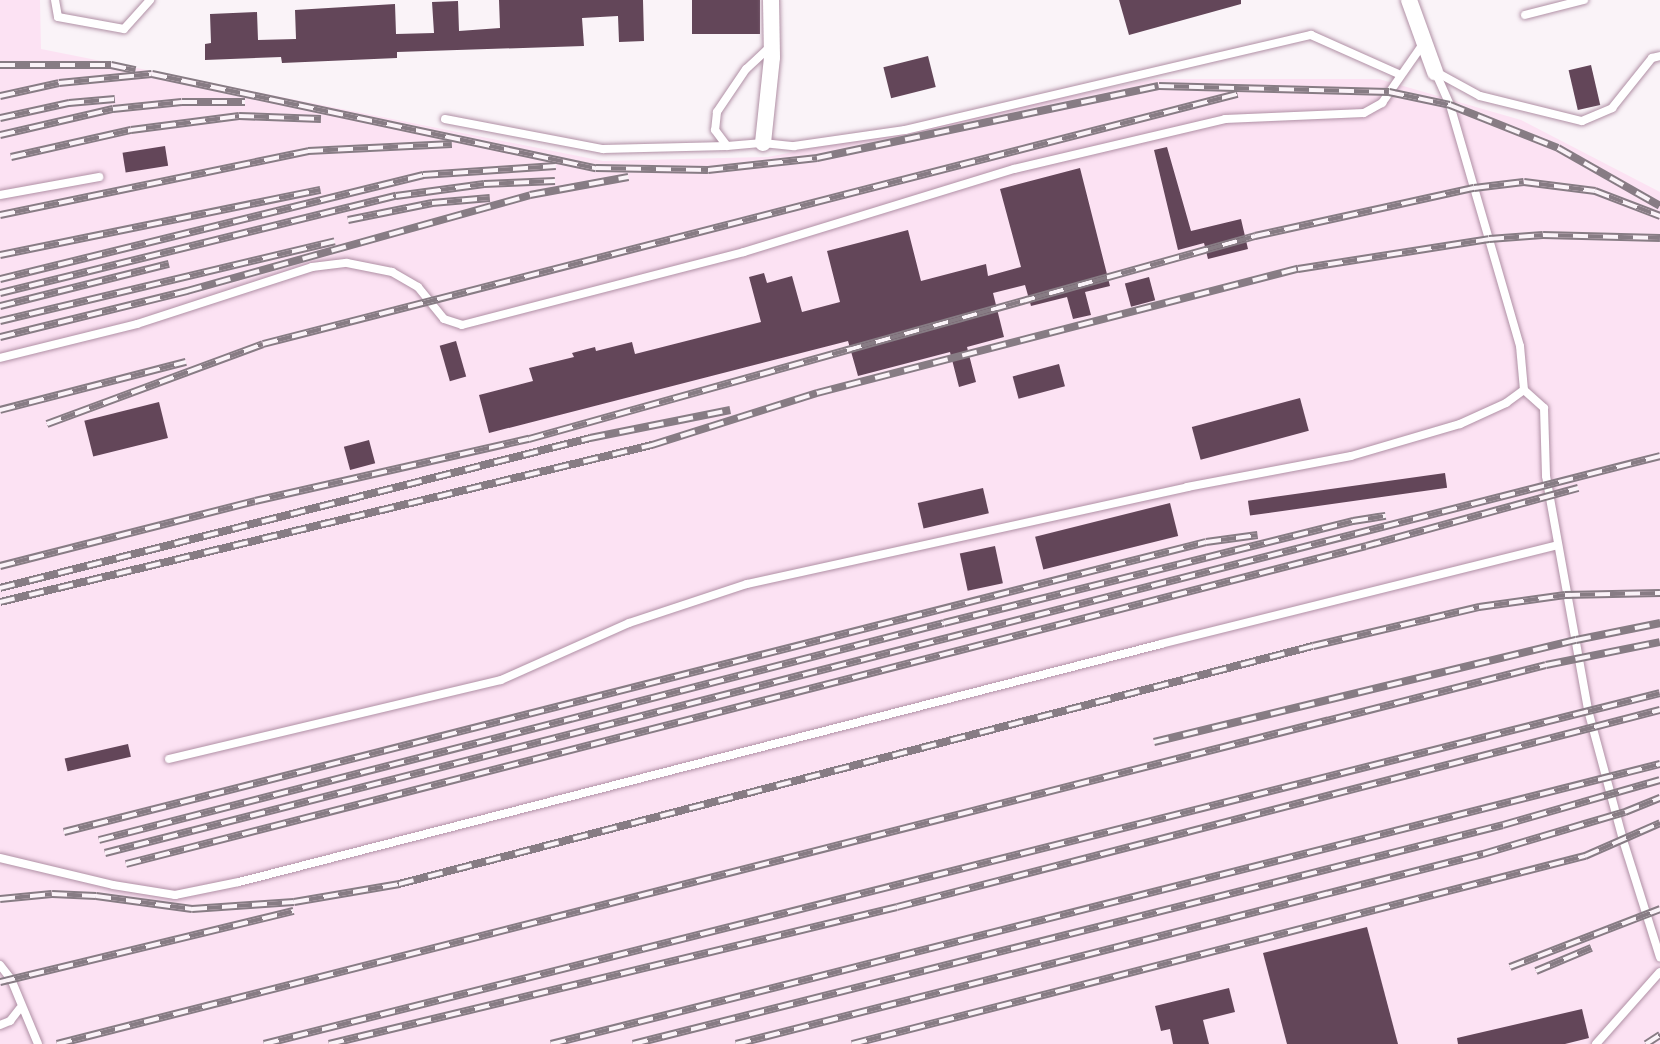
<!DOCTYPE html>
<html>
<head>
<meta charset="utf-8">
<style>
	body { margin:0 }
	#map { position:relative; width:1660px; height:1044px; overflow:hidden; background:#faf3f8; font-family:Barlow,sans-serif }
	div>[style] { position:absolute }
	.built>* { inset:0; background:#fce2f3 }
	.building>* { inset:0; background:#634659; transform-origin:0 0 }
	.roads { filter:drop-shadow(0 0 2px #b090a5) drop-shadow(0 0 2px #b090a5) }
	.service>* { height:8px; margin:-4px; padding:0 4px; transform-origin:4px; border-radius:4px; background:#fff }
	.minor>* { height:16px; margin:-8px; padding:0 8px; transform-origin:8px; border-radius:8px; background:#fff }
	.rail>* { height:8px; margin-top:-4px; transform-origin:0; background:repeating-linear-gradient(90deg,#faf3f8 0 15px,#877c84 0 30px); box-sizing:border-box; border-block:2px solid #877c84 }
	span { translate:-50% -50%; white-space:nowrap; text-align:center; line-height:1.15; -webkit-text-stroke:8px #faf3f8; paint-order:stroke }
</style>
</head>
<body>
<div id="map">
	<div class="built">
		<i style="clip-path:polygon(0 0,40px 0,41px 49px,603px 161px,768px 157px,1154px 79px,1379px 79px,1521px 120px,1660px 192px,1660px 1044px,0 1044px)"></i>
	</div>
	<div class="building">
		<i style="clip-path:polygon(499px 0,643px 0,644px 41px,619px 42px,618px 16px,582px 18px,584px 46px,397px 52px,397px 58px,282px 63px,281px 57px,205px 60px,205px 44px,211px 43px,210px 14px,257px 12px,258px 40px,296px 39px,295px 10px,395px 4px,396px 34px,434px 33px,432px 2px,458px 1px,459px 31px,500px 28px)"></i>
		<i style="left:692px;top:0;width:68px;height:34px"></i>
		<i style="clip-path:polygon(1119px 0,1241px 0,1241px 4px,1129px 35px)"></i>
		<i style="left:928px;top:56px;width:32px;height:46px;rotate:76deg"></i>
		<i style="left:1591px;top:65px;width:41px;height:23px;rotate:77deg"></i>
		<i style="left:165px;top:146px;width:20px;height:43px;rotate:81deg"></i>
		<i style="clip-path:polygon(1167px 147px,1191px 231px,1241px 219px,1248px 249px,1208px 259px,1204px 243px,1178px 250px,1154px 150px)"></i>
		<i style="clip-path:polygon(1080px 168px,1110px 286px,1085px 292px,1091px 315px,1073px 319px,1067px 297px,1031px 306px,1025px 285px,993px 293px,1004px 337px,967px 347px,976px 382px,959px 387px,950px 352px,858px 376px,848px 341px,489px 433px,479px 395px,533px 381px,529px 368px,574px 357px,572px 353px,595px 347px,596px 351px,632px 342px,635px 354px,761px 322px,749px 277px,764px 273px,767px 283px,792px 276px,802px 312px,840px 302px,827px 251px,908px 230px,921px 281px,986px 264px,988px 276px,1021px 267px,1000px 189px)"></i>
		<i style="left:1149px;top:277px;width:24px;height:25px;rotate:75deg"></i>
		<i style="left:456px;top:341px;width:37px;height:17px;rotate:74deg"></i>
		<i style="left:1059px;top:364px;width:23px;height:48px;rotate:75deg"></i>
		<i style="left:1300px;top:398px;width:34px;height:112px;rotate:75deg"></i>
		<i style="left:159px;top:402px;width:37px;height:77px;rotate:76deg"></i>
		<i style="left:369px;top:440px;width:24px;height:26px;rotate:75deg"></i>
		<i style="left:1445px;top:473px;width:15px;height:199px;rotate:82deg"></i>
		<i style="left:983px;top:488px;width:26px;height:67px;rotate:77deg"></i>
		<i style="left:1170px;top:503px;width:34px;height:139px;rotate:76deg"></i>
		<i style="left:995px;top:546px;width:38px;height:36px;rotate:78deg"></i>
		<i style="left:128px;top:744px;width:13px;height:65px;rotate:77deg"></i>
		<i style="clip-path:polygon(1367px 927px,1398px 1044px,1287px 1044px,1263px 953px)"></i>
		<i style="clip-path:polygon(1229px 988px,1235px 1012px,1203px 1020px,1209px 1044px,1173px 1044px,1170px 1029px,1161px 1031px,1155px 1006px)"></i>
		<i style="clip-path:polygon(1582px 1009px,1589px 1038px,1565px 1044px,1458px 1044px,1457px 1038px)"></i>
	</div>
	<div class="roads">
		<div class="service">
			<i style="left:55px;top:0;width:17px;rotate:80deg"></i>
			<i style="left:58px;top:17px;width:67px;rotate:10.3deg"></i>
			<i style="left:124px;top:29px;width:39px;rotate:-48deg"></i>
			<i style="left:1525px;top:15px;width:61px;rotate:-14.3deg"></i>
			<i style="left:772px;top:45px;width:35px;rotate:137deg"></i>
			<i style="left:746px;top:69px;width:52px;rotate:124deg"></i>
			<i style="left:717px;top:112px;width:18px;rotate:96deg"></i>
			<i style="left:715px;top:130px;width:20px;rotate:53deg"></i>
			<i style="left:727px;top:146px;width:36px;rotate:-5deg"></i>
			<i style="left:763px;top:143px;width:31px;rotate:6deg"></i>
			<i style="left:794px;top:146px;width:112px;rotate:-8.2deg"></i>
			<i style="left:905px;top:130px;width:417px;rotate:-13.2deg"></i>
			<i style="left:1311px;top:35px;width:98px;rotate:24deg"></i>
			<i style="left:1436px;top:72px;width:50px;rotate:28.6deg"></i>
			<i style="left:1480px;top:96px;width:105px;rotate:13.8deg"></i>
			<i style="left:1582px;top:121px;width:33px;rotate:-23deg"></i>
			<i style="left:1612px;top:108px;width:64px;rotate:-51.3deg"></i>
			<i style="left:1652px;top:58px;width:8px;rotate:-14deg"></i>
			<i style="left:445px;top:119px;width:161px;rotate:10.8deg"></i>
			<i style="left:603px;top:149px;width:124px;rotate:-1.4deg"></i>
			<i style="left:0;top:195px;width:101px;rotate:-10.3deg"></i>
			<i style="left:0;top:358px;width:141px;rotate:-13.9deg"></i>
			<i style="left:137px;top:324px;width:184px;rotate:-18deg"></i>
			<i style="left:312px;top:267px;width:35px;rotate:-7deg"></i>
			<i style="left:347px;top:263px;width:46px;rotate:11.3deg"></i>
			<i style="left:392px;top:272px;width:30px;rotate:30deg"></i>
			<i style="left:418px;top:287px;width:41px;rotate:50.9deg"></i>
			<i style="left:444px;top:319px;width:19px;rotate:18deg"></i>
			<i style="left:462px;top:325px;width:291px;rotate:-14.5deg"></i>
			<i style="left:744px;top:252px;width:282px;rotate:-17.1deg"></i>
			<i style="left:1014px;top:169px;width:217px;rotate:-13.3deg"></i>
			<i style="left:1225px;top:119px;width:139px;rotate:-2.5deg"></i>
			<i style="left:1364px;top:113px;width:21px;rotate:-29deg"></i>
			<i style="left:1382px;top:103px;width:72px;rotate:-55.2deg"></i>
			<i style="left:1524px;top:390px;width:27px;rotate:42deg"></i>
			<i style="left:1544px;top:408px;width:68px;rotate:88.3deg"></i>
			<i style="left:1546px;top:476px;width:238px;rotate:79.8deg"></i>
			<i style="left:1588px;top:710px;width:135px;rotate:74.9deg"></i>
			<i style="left:1623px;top:840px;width:123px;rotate:72.5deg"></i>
			<i style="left:169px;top:759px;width:341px;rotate:-13.4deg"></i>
			<i style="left:501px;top:680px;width:140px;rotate:-24deg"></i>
			<i style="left:629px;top:623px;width:124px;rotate:-18.3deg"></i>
			<i style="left:747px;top:584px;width:451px;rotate:-12.4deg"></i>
			<i style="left:1187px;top:487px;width:167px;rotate:-10.7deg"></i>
			<i style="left:1351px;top:456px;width:114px;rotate:-16.4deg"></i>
			<i style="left:1460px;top:424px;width:51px;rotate:-24.5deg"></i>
			<i style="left:1506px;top:403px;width:22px;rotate:-36deg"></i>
			<i style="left:1524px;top:390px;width:44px;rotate:-95.2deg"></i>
			<i style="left:1520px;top:346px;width:251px;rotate:-106.2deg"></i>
			<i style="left:1450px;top:105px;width:36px;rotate:-114deg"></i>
			<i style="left:0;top:858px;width:116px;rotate:13.4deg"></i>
			<i style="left:113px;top:885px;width:63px;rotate:9.2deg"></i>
			<i style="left:175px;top:895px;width:65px;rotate:-11.5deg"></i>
			<i style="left:239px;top:882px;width:952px;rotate:-14.47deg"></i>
			<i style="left:1161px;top:644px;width:409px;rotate:-14deg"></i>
			<i style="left:0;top:965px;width:18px;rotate:52deg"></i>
			<i style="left:11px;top:979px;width:70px;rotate:67.4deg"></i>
			<i style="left:0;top:1025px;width:11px;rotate:-22deg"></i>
			<i style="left:10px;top:1021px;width:16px;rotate:-52deg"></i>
			<i style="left:1596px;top:1044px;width:96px;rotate:-48.4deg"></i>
		</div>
		<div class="minor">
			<i style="left:1409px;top:0;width:77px;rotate:70.1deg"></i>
			<i style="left:763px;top:143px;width:86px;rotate:-84deg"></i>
			<i style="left:772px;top:57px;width:57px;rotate:-91deg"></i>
		</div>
	</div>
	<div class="rail">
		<i style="left:0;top:65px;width:111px"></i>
		<i style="left:111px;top:65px;width:25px;rotate:12deg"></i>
		<i style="left:0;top:96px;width:60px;rotate:-12.4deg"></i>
		<i style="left:59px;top:83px;width:93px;rotate:-5.5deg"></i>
		<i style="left:152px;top:74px;width:454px;rotate:12deg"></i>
		<i style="left:596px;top:168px;width:112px;rotate:1deg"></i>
		<i style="left:708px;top:170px;width:110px;rotate:-6.3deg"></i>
		<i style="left:817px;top:158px;width:349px;rotate:-11.9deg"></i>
		<i style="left:1159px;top:86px;width:230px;rotate:1.5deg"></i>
		<i style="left:1389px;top:92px;width:62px;rotate:12deg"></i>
		<i style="left:1450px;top:105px;width:116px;rotate:21.7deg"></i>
		<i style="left:1558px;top:148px;width:117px;rotate:29.6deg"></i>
		<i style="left:0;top:118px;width:71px;rotate:-12.3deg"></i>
		<i style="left:69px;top:103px;width:46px;rotate:-5deg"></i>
		<i style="left:0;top:135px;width:116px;rotate:-13deg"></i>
		<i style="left:113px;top:109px;width:69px;rotate:-5.8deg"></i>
		<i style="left:182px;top:102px;width:63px"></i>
		<i style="left:11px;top:157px;width:123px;rotate:-12.7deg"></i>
		<i style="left:131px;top:130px;width:109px;rotate:-7.4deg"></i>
		<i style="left:239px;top:116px;width:82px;rotate:2.1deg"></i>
		<i style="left:0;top:215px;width:315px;rotate:-11.7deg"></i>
		<i style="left:308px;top:151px;width:144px;rotate:-2.8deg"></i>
		<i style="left:348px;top:220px;width:86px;rotate:-11.4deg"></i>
		<i style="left:432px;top:203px;width:58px;rotate:-4.9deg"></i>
		<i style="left:0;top:255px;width:327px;rotate:-11.5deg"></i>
		<i style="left:0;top:279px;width:436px;rotate:-13.8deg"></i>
		<i style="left:423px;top:175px;width:133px;rotate:-3.9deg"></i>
		<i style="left:0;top:293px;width:408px;rotate:-13.8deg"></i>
		<i style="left:396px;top:196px;width:89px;rotate:-7.8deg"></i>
		<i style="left:484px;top:184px;width:71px;rotate:-2.4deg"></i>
		<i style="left:0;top:306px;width:174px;rotate:-14deg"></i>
		<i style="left:0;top:321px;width:344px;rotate:-13.4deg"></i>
		<i style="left:0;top:337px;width:193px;rotate:-13.8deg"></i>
		<i style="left:187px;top:291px;width:356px;rotate:-15.6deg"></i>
		<i style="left:530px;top:195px;width:100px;rotate:-10.4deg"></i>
		<i style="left:0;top:410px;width:192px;rotate:-14.5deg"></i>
		<i style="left:47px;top:424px;width:230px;rotate:-20.3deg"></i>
		<i style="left:263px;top:344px;width:1006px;rotate:-14.4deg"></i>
		<i style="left:0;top:566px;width:263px;rotate:-14.3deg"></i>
		<i style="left:255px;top:501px;width:281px;rotate:-12.8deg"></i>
		<i style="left:529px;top:439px;width:754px;rotate:-15.62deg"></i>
		<i style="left:1255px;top:236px;width:224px;rotate:-12.4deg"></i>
		<i style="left:1474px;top:188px;width:50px;rotate:-6.8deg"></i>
		<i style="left:1524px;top:182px;width:72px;rotate:7.2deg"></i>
		<i style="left:1595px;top:191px;width:70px;rotate:21deg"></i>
		<i style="left:0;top:588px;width:609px;rotate:-14.26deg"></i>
		<i style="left:590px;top:438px;width:143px;rotate:-11.3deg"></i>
		<i style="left:0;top:602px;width:671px;rotate:-13.54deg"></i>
		<i style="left:652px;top:445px;width:173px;rotate:-17.5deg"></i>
		<i style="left:817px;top:393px;width:497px;rotate:-14.5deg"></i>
		<i style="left:1298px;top:269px;width:193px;rotate:-8.9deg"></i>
		<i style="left:1489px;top:239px;width:54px;rotate:-4.2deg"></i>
		<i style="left:1543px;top:235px;width:117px;rotate:1.5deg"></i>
		<i style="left:1154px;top:742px;width:434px;rotate:-13.6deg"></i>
		<i style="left:1576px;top:640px;width:86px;rotate:-11.4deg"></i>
		<i style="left:64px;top:832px;width:1178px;rotate:-14.25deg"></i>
		<i style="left:1206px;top:542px;width:52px;rotate:-7.7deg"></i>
		<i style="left:99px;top:840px;width:872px;rotate:-14.4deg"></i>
		<i style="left:944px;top:623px;width:422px;rotate:-14deg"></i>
		<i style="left:1353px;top:521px;width:33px;rotate:-9deg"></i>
		<i style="left:105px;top:853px;width:1605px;rotate:-14.32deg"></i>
		<i style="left:126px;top:864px;width:1280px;rotate:-14.38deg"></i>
		<i style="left:1366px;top:546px;width:220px;rotate:-15.3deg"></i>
		<i style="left:0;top:899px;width:52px;rotate:-5.5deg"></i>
		<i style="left:52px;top:894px;width:44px;rotate:2.6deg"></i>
		<i style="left:96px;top:896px;width:97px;rotate:7.7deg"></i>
		<i style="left:192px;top:909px;width:102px;rotate:-3.9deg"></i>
		<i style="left:294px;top:902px;width:107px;rotate:-9.7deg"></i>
		<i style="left:399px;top:884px;width:944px;rotate:-14.6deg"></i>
		<i style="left:1313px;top:646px;width:171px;rotate:-13.2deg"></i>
		<i style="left:1479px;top:607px;width:87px;rotate:-7.9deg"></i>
		<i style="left:1565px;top:595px;width:95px;rotate:-1.2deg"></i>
		<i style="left:1510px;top:967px;width:161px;rotate:-21.1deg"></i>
		<i style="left:1536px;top:971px;width:60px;rotate:-22.7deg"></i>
		<i style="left:0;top:982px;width:302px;rotate:-13.6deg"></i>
		<i style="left:57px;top:1044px;width:1536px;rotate:-14.28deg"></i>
		<i style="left:1546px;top:665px;width:116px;rotate:-11.4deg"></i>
		<i style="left:264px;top:1044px;width:1439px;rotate:-14.11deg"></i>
		<i style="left:329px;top:1044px;width:584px;rotate:-13.56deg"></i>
		<i style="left:897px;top:907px;width:788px;rotate:-14.48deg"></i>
		<i style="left:551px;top:1044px;width:1144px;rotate:-14.17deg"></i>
		<i style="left:633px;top:1044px;width:897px;rotate:-14.13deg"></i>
		<i style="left:1503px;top:825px;width:163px;rotate:-16deg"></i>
		<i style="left:736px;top:1044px;width:771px;rotate:-14.27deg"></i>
		<i style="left:1483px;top:854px;width:148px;rotate:-16.5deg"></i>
		<i style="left:1625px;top:812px;width:38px;rotate:-22deg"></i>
		<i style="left:852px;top:1044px;width:757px;rotate:-14.39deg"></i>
		<i style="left:1585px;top:856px;width:82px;rotate:-23.7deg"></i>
		<i style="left:1646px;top:1044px;width:17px;rotate:-33deg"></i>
	</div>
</div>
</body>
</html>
